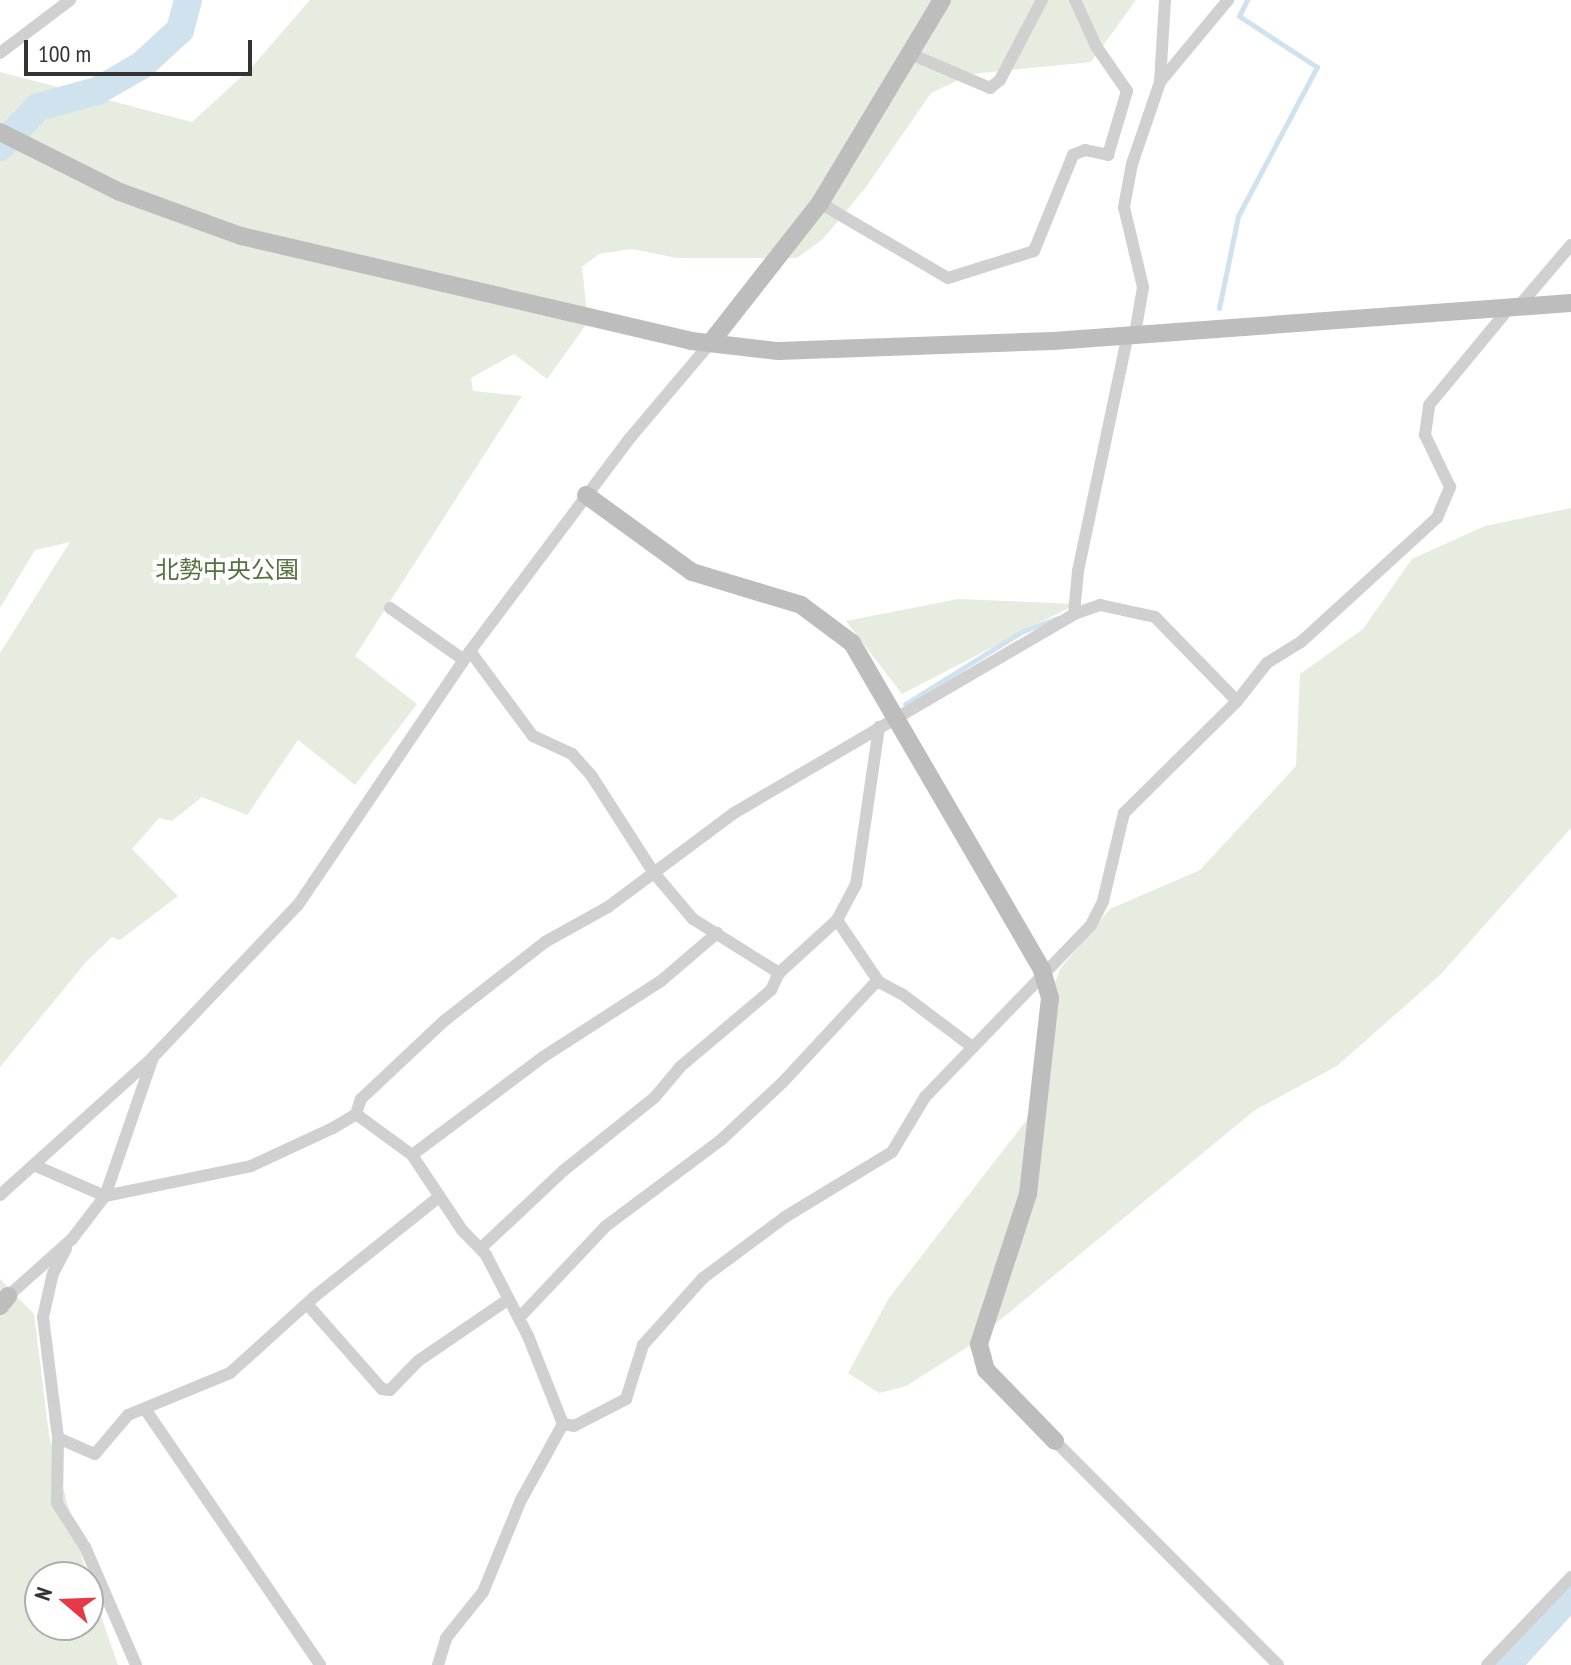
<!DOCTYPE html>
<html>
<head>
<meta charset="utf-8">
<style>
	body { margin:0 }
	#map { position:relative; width:1571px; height:1665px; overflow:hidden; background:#fff; font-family:"PT Sans Narrow","Noto Sans JP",sans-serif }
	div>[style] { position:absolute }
	.green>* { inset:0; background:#e6ecdf }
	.stream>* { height:5px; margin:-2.5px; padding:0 2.5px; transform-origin:2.5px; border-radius:2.5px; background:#cfe2ee }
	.river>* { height:28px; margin:-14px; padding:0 14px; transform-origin:14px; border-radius:14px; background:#cfe2ee }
	.street>* { height:12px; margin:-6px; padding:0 6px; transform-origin:6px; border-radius:6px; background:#d0d0d0 }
	.secondary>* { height:18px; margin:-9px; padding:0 9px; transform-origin:9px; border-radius:9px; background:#bdbdbd }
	span { translate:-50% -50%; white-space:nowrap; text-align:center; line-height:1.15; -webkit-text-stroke:8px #fff; paint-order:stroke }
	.park-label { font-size:24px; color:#56703f }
	.north { position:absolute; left:24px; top:1561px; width:80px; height:80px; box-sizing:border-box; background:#fff; border:2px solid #adadad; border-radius:50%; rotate:289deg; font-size:22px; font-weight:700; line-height:32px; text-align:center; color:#333 }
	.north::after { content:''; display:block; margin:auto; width:28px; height:36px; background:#e63946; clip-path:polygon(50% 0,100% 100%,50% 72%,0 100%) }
	.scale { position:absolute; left:24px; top:40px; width:228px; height:36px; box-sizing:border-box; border:4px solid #333; border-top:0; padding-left:10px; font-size:24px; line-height:28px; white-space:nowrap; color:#333; -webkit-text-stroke:6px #fff; paint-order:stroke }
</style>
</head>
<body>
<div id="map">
	<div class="green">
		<i style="clip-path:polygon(310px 0,1136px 0,1091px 62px,971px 74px,931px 93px,866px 187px,823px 239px,797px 258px,677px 258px,632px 249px,599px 254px,582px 267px,588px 322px,547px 379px,514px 354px,471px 378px,473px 391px,522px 396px,355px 656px,417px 704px,355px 785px,298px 740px,247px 815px,202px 797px,172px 821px,159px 818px,132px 849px,178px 896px,120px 940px,112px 937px,86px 962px,0 1067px,0 653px,70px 542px,35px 550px,0 608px,0 72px,192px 122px,250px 69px)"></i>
		<i style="clip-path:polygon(1571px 508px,1571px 828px,1440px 975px,1337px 1066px,1255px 1110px,966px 1348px,906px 1386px,879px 1393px,848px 1373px,889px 1298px,1026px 1121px,1036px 1087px,1037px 1032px,1060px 969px,1110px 909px,1200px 870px,1296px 766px,1300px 674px,1363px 629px,1412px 559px,1485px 526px)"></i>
		<i style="clip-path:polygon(958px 599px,1076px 604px,902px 694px,846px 621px)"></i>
		<i style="clip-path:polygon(0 1279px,34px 1314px,49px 1435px,87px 1577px,40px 1577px,40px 1625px,88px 1625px,88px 1579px,118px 1665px,0 1665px)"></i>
	</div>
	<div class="stream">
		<i style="left:1219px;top:308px;width:94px;rotate:-78.3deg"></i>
		<i style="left:1238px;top:216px;width:169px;rotate:-62.1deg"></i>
		<i style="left:1317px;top:67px;width:93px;rotate:-146.8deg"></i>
		<i style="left:1239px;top:16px;width:18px;rotate:-63deg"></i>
		<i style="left:905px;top:704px;width:137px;rotate:-31.8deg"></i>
		<i style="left:1021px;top:632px;width:39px;rotate:-21deg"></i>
	</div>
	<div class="river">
		<i style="left:0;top:147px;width:55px;rotate:-46.5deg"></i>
		<i style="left:38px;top:107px;width:61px;rotate:-15.2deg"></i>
		<i style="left:97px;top:91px;width:52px;rotate:-30deg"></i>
		<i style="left:142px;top:65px;width:52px;rotate:-42.6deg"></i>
		<i style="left:180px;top:30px;width:31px;rotate:-75deg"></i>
		<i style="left:1507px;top:1665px;width:95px;rotate:-47.6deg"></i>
	</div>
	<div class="street">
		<i style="left:0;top:53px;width:88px;rotate:-37.1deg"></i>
		<i style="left:913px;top:55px;width:84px;rotate:23.2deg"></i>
		<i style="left:990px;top:88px;width:13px;rotate:-39deg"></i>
		<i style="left:1000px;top:80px;width:90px;rotate:-62.3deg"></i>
		<i style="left:1160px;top:82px;width:82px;rotate:-86.5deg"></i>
		<i style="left:820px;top:203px;width:148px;rotate:30.4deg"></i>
		<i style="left:948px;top:278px;width:90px;rotate:-17.4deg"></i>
		<i style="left:1034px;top:251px;width:104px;rotate:-67.9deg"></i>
		<i style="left:1073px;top:155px;width:13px;rotate:-23deg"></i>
		<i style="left:1085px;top:150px;width:24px;rotate:12deg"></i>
		<i style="left:1108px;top:155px;width:67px;rotate:-73.5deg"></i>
		<i style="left:1127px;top:91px;width:55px;rotate:-124.6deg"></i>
		<i style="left:1096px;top:46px;width:51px;rotate:-114.5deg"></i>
		<i style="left:1519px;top:306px;width:80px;rotate:-49.6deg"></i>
		<i style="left:1135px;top:334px;width:48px;rotate:-80.3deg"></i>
		<i style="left:1143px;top:287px;width:82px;rotate:-103.4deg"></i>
		<i style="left:1124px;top:207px;width:44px;rotate:-79.5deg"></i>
		<i style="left:1132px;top:164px;width:87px;rotate:-71.1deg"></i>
		<i style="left:1160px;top:82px;width:107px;rotate:-50.3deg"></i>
		<i style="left:390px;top:608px;width:90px;rotate:35.1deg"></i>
		<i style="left:1074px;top:614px;width:43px;rotate:-84.7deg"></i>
		<i style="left:1078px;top:571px;width:242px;rotate:-78.1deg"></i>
		<i style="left:470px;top:651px;width:106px;rotate:53.5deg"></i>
		<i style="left:533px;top:736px;width:43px;rotate:24.8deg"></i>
		<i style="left:572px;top:754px;width:28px;rotate:48deg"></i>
		<i style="left:591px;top:775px;width:117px;rotate:57.3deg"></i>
		<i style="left:654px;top:873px;width:60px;rotate:49.7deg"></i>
		<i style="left:693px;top:919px;width:102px;rotate:32.1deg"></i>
		<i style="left:837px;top:920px;width:75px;rotate:55.9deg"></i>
		<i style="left:356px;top:1114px;width:69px;rotate:36.2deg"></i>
		<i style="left:412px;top:1155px;width:90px;rotate:56.3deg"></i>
		<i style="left:462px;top:1230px;width:35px;rotate:46deg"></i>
		<i style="left:486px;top:1255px;width:91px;rotate:62.6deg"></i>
		<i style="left:528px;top:1336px;width:95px;rotate:68.3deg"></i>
		<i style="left:412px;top:1155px;width:164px;rotate:-36.8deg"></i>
		<i style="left:543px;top:1057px;width:140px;rotate:-32.8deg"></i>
		<i style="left:661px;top:981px;width:74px;rotate:-40.6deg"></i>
		<i style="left:36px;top:1166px;width:75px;rotate:23.5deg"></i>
		<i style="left:105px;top:1196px;width:149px;rotate:-11.6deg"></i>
		<i style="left:251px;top:1166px;width:90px;rotate:-24.9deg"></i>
		<i style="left:333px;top:1128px;width:27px;rotate:-31deg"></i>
		<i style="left:356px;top:1114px;width:16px;rotate:-72deg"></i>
		<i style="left:361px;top:1099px;width:114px;rotate:-43.2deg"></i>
		<i style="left:444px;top:1021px;width:128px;rotate:-38deg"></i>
		<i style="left:545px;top:942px;width:72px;rotate:-29.1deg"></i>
		<i style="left:608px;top:907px;width:157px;rotate:-36.7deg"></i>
		<i style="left:734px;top:813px;width:394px;rotate:-30.3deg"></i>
		<i style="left:1074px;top:614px;width:28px;rotate:-19deg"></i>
		<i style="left:1100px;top:605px;width:56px;rotate:12.3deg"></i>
		<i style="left:1155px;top:617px;width:117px;rotate:45.7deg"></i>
		<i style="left:0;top:1195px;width:203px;rotate:-42deg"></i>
		<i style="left:481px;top:1248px;width:112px;rotate:-43.2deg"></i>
		<i style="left:563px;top:1171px;width:118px;rotate:-38.8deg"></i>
		<i style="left:655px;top:1097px;width:39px;rotate:-50deg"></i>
		<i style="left:680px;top:1067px;width:119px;rotate:-40.2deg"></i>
		<i style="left:771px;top:990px;width:19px;rotate:-65deg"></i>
		<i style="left:779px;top:973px;width:79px;rotate:-42.4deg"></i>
		<i style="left:837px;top:920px;width:40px;rotate:-62deg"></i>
		<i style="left:856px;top:885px;width:160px;rotate:-81.7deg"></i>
		<i style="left:66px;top:1249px;width:27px;rotate:118deg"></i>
		<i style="left:53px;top:1273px;width:45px;rotate:102.8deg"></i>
		<i style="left:43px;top:1317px;width:122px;rotate:82.9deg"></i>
		<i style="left:58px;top:1438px;width:40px;rotate:23.4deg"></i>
		<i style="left:95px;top:1454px;width:51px;rotate:-49.8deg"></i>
		<i style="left:128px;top:1415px;width:110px;rotate:-22.4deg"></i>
		<i style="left:230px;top:1373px;width:113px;rotate:-42.1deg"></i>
		<i style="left:314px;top:1297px;width:160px;rotate:-38.7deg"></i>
		<i style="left:8px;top:1296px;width:86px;rotate:-41.7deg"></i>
		<i style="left:72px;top:1239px;width:54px;rotate:-52.5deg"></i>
		<i style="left:105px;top:1196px;width:147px;rotate:-70.9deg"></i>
		<i style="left:153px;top:1057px;width:210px;rotate:-46.4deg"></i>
		<i style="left:298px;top:905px;width:307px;rotate:-55.9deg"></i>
		<i style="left:470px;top:651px;width:266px;rotate:-53.1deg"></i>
		<i style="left:630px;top:438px;width:126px;rotate:-49.8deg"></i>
		<i style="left:307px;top:1304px;width:113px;rotate:48.6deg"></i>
		<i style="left:382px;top:1389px;width:8px;rotate:7deg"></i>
		<i style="left:390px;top:1390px;width:40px;rotate:-46deg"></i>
		<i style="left:418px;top:1361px;width:110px;rotate:-34.3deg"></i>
		<i style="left:519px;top:1318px;width:127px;rotate:-46.6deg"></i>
		<i style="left:606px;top:1226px;width:144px;rotate:-36.8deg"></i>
		<i style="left:721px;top:1140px;width:85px;rotate:-43.1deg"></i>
		<i style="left:783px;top:1082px;width:132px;rotate:-47.1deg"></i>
		<i style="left:873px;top:985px;width:7px;rotate:-27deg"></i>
		<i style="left:879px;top:982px;width:26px;rotate:28deg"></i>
		<i style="left:902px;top:994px;width:86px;rotate:37deg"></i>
		<i style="left:145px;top:1409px;width:310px;rotate:55.6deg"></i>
		<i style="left:563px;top:1424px;width:11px;rotate:10deg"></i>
		<i style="left:574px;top:1426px;width:59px;rotate:-27.4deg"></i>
		<i style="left:626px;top:1399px;width:57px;rotate:-72.5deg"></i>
		<i style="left:643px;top:1345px;width:90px;rotate:-48.2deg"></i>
		<i style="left:703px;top:1278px;width:102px;rotate:-36.6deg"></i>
		<i style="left:785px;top:1217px;width:125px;rotate:-31.3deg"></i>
		<i style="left:892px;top:1152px;width:64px;rotate:-59deg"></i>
		<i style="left:925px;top:1097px;width:239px;rotate:-46deg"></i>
		<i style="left:1091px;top:925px;width:27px;rotate:-63deg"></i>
		<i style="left:1103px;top:901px;width:90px;rotate:-76.6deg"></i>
		<i style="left:1124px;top:813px;width:159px;rotate:-44.7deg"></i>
		<i style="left:1237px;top:701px;width:48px;rotate:-51.7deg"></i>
		<i style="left:1267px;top:663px;width:40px;rotate:-32deg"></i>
		<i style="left:1301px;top:642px;width:184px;rotate:-42.4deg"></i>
		<i style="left:1437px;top:518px;width:34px;rotate:-67deg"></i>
		<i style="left:1450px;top:487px;width:58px;rotate:-115.7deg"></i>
		<i style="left:1425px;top:435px;width:30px;rotate:-82deg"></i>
		<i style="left:1429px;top:405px;width:127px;rotate:-50.4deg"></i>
		<i style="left:58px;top:1438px;width:65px;rotate:90.9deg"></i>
		<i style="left:57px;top:1503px;width:52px;rotate:57.5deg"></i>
		<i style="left:85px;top:1547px;width:129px;rotate:66.6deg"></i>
		<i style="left:1055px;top:1441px;width:316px;rotate:45.1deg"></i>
		<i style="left:438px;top:1665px;width:28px;rotate:-73deg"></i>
		<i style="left:446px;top:1638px;width:59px;rotate:-51.2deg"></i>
		<i style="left:483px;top:1592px;width:100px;rotate:-67.6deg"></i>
		<i style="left:521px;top:1500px;width:87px;rotate:-61.1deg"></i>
		<i style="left:1487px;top:1665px;width:122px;rotate:-46.3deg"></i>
	</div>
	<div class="secondary">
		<i style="left:0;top:132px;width:134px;rotate:26.6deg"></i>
		<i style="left:120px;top:192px;width:129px;rotate:20deg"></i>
		<i style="left:241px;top:236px;width:462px;rotate:13.1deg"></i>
		<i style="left:691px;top:341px;width:88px;rotate:6.6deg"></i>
		<i style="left:778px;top:351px;width:275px;rotate:-2.1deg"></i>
		<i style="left:1053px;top:341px;width:519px;rotate:-4.2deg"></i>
		<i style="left:711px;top:342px;width:177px;rotate:-51.9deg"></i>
		<i style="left:820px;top:203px;width:237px;rotate:-59deg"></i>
		<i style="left:586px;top:495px;width:131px;rotate:36deg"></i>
		<i style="left:692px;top:572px;width:114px;rotate:16.8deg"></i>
		<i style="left:801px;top:605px;width:64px;rotate:36.7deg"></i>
		<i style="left:852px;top:643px;width:378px;rotate:59.8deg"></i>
		<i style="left:1042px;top:970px;width:29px;rotate:74deg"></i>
		<i style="left:1050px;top:998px;width:197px;rotate:96.4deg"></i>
		<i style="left:1028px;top:1194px;width:158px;rotate:108.1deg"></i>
		<i style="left:979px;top:1344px;width:27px;rotate:75deg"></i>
		<i style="left:986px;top:1370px;width:99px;rotate:45.8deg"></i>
		<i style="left:0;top:1306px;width:13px;rotate:-51deg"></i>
	</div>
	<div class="park-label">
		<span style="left:227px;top:570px">北勢中央公園</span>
	</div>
	<div class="north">N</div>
	<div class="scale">100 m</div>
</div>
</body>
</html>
